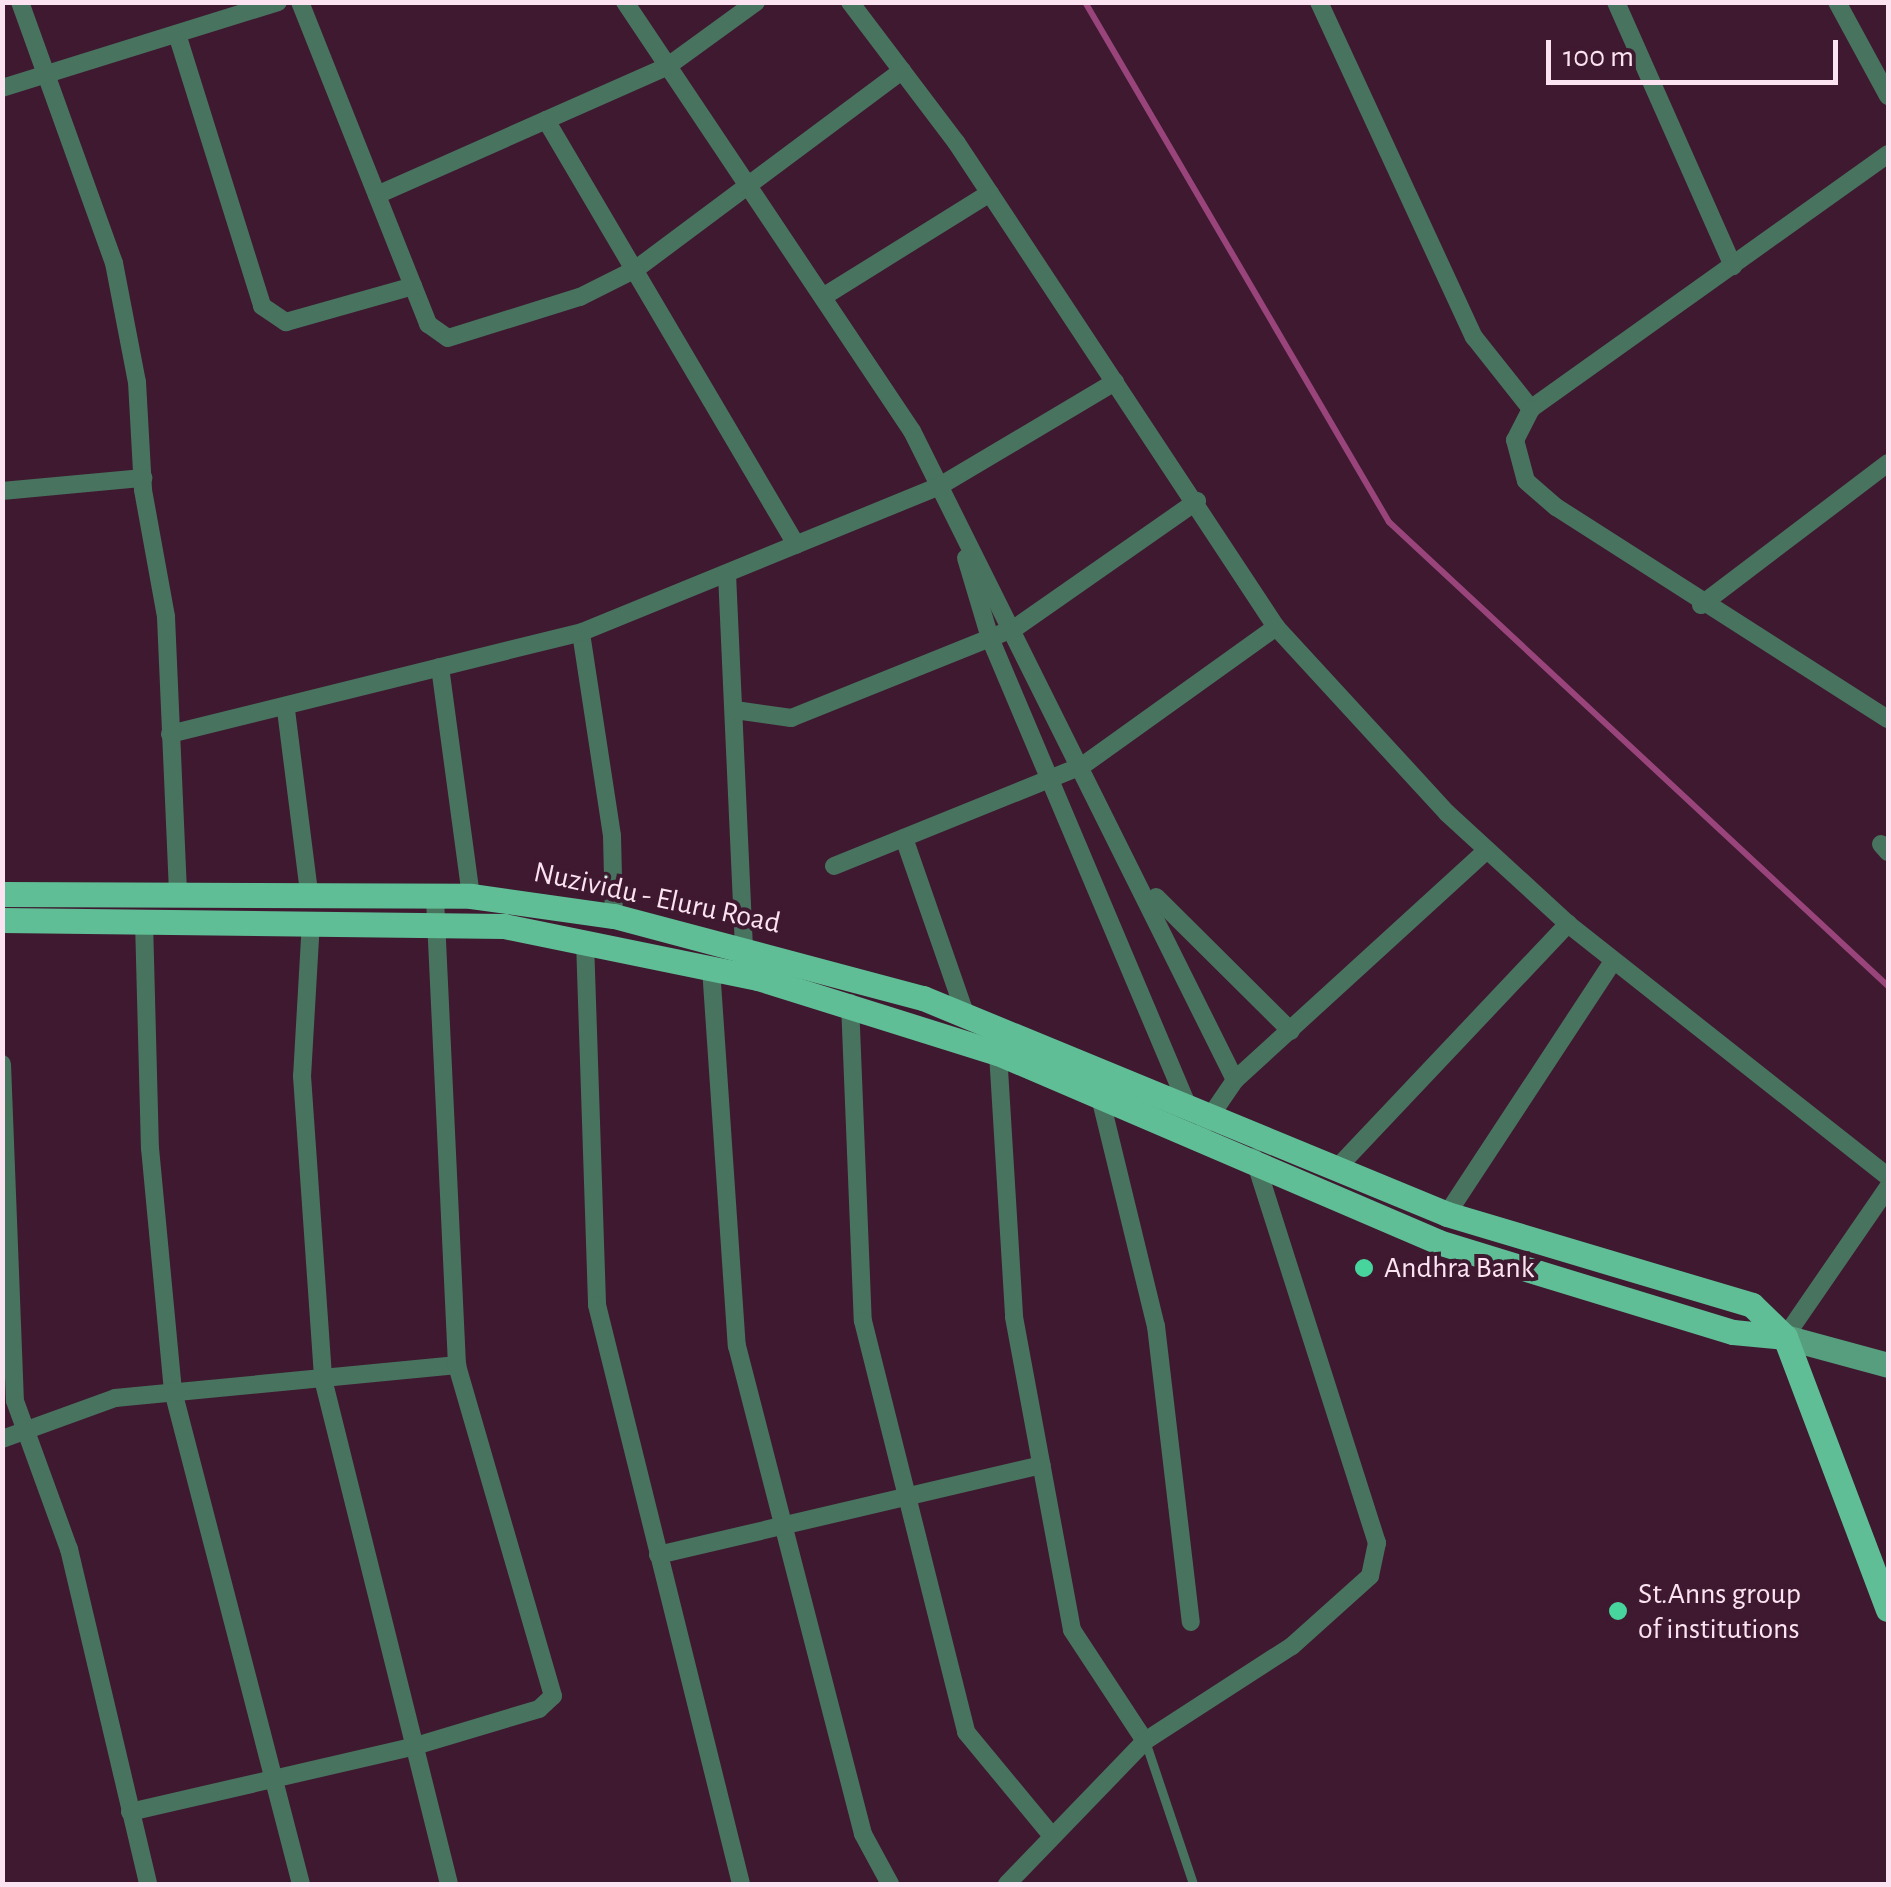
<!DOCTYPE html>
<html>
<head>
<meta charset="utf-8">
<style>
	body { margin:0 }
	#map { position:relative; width:1891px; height:1887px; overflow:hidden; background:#3e1930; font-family:"Alegreya Sans",sans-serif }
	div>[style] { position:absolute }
	.stream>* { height:6px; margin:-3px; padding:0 3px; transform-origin:3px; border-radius:3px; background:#99457b }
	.service>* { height:9px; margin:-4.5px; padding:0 4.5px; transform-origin:4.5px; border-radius:4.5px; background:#48735f }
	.minor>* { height:18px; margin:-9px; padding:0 9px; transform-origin:9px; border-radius:9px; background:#48735f }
	.secondary>* { height:25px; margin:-12.5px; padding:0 12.5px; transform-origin:12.5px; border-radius:12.5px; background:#569e7d }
	.primary>* { height:25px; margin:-12.5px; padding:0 12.5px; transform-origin:12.5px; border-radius:12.5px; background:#5fbe95 }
	.dots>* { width:28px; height:28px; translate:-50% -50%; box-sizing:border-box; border:5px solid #3e1930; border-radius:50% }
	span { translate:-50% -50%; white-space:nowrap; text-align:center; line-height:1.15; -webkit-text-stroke:8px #3e1930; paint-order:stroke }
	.street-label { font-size:30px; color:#fce3f1 }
	.poi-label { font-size:30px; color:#fce3f1 }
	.left { translate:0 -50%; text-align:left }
	.frame { position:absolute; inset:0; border:5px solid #fce3f1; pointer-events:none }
	.scale { position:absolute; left:1546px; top:40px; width:292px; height:45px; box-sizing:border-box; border:5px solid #fce3f1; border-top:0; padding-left:12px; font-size:30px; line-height:35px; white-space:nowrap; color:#fce3f1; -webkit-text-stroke:8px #3e1930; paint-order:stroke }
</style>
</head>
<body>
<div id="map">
	<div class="stream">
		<i style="left:1085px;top:2px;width:602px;rotate:59.69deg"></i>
		<i style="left:1389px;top:522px;width:681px;rotate:42.92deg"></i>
	</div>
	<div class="service">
		<i style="left:1145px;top:1741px;width:151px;rotate:71.4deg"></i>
	</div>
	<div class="minor">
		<i style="left:20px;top:2px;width:277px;rotate:70.2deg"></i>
		<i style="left:114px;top:263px;width:121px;rotate:79.1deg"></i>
		<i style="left:137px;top:382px;width:108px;rotate:86.8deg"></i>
		<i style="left:143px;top:490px;width:129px;rotate:79.7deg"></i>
		<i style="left:166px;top:617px;width:277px;rotate:87.5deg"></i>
		<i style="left:300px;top:2px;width:347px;rotate:68.3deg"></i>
		<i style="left:428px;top:324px;width:24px;rotate:35deg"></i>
		<i style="left:448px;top:338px;width:138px;rotate:-17.3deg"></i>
		<i style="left:580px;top:297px;width:63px;rotate:-26.6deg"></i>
		<i style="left:636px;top:269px;width:332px;rotate:-36.7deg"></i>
		<i style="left:625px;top:2px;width:516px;rotate:56.22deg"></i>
		<i style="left:912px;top:431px;width:725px;rotate:63.54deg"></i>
		<i style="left:850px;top:2px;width:176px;rotate:52.9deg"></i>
		<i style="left:956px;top:142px;width:581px;rotate:56.58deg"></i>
		<i style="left:1276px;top:627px;width:253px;rotate:47.4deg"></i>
		<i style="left:1447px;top:813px;width:164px;rotate:42.5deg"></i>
		<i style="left:1568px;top:924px;width:408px;rotate:38.3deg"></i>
		<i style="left:1319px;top:2px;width:369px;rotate:65.2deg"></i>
		<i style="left:1474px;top:337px;width:92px;rotate:51.6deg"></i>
		<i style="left:1616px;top:2px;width:289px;rotate:66.1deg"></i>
		<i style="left:1837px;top:2px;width:107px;rotate:61.5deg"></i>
		<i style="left:177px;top:34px;width:285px;rotate:72.6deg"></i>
		<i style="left:262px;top:306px;width:29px;rotate:34deg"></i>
		<i style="left:286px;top:322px;width:132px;rotate:-15.8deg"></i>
		<i style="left:2px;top:88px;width:289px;rotate:-17.3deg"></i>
		<i style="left:546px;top:120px;width:493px;rotate:59.5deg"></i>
		<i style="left:1888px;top:154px;width:439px;rotate:144.5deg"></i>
		<i style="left:1531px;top:409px;width:35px;rotate:117deg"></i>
		<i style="left:1515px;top:440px;width:42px;rotate:75deg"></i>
		<i style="left:1526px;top:481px;width:40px;rotate:41deg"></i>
		<i style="left:1556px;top:507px;width:394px;rotate:32.6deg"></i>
		<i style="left:377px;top:195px;width:318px;rotate:-23.9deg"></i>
		<i style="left:668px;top:66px;width:109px;rotate:-36deg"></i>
		<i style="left:826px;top:295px;width:193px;rotate:-31.9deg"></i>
		<i style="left:2px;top:491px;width:142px;rotate:-5.3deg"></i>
		<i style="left:966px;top:558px;width:84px;rotate:73.3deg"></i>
		<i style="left:990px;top:638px;width:511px;rotate:67.1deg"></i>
		<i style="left:727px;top:574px;width:374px;rotate:87.4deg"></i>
		<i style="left:1701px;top:605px;width:235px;rotate:-37.2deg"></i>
		<i style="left:581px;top:633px;width:205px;rotate:81.3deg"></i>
		<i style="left:612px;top:836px;width:80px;rotate:88.6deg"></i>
		<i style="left:440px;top:667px;width:231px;rotate:82.3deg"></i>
		<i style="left:286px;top:710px;width:184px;rotate:82.8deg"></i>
		<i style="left:735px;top:710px;width:57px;rotate:8.1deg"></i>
		<i style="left:791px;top:718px;width:241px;rotate:-21.9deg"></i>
		<i style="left:1015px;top:628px;width:222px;rotate:-34.9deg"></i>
		<i style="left:170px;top:734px;width:424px;rotate:-13.9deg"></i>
		<i style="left:582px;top:632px;width:384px;rotate:-22.2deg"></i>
		<i style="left:938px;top:487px;width:206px;rotate:-30.7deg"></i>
		<i style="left:904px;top:838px;width:185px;rotate:70.8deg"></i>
		<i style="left:1881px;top:844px;width:11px;rotate:49deg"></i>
		<i style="left:834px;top:866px;width:267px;rotate:-22deg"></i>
		<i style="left:1082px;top:766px;width:239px;rotate:-35.6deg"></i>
		<i style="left:1156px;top:897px;width:190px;rotate:44.8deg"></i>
		<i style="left:144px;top:921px;width:227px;rotate:88.5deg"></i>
		<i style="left:150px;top:1148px;width:244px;rotate:84.6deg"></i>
		<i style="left:173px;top:1391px;width:509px;rotate:75.45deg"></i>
		<i style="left:311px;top:921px;width:155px;rotate:93.3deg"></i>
		<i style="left:302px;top:1076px;width:304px;rotate:86deg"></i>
		<i style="left:323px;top:1379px;width:520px;rotate:75.99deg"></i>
		<i style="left:585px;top:941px;width:364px;rotate:88.1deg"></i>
		<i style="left:597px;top:1305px;width:597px;rotate:76.03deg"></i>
		<i style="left:711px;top:968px;width:379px;rotate:86.1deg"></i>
		<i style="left:737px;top:1346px;width:504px;rotate:75.52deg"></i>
		<i style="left:863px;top:1834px;width:57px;rotate:61.6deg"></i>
		<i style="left:850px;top:1003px;width:318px;rotate:87.7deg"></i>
		<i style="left:863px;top:1321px;width:424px;rotate:75.9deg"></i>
		<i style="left:966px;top:1732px;width:135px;rotate:50.4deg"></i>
		<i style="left:998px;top:1053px;width:264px;rotate:86.5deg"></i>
		<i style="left:1014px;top:1317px;width:318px;rotate:79.5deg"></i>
		<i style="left:1072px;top:1630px;width:133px;rotate:56.7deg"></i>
		<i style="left:2px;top:1064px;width:337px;rotate:87.8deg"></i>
		<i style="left:15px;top:1401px;width:158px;rotate:70deg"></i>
		<i style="left:69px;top:1549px;width:344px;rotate:76.7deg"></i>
		<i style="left:1101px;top:1101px;width:232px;rotate:76.3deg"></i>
		<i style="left:1156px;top:1326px;width:298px;rotate:83.3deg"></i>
		<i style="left:1205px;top:1124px;width:53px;rotate:-55.7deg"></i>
		<i style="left:1235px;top:1080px;width:341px;rotate:-42.4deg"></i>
		<i style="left:1338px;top:1167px;width:335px;rotate:-46.6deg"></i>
		<i style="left:1447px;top:1214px;width:303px;rotate:-56.7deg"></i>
		<i style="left:1785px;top:1337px;width:182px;rotate:-55.5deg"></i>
		<i style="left:2px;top:1439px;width:120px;rotate:-19.9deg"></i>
		<i style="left:115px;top:1398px;width:344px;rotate:-5.5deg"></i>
		<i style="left:658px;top:1555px;width:394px;rotate:-13.2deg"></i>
		<i style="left:130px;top:1812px;width:289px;rotate:-13deg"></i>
		<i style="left:412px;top:1747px;width:133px;rotate:-16.7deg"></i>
		<i style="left:539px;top:1709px;width:19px;rotate:-43deg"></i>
		<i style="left:553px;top:1696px;width:345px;rotate:-106.2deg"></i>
		<i style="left:457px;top:1365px;width:471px;rotate:-92.7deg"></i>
		<i style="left:1007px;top:1884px;width:199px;rotate:-46deg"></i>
		<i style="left:1145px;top:1741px;width:175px;rotate:-32.9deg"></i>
		<i style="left:1292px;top:1646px;width:105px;rotate:-41.9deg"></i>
		<i style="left:1370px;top:1576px;width:34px;rotate:-78deg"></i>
		<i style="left:1377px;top:1543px;width:405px;rotate:-107.7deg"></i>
	</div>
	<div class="secondary">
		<i style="left:1785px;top:1337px;width:107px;rotate:15.2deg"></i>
	</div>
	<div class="primary">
		<i style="left:2px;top:894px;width:469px;rotate:0.2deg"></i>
		<i style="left:471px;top:896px;width:144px;rotate:8deg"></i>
		<i style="left:614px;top:916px;width:320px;rotate:14.9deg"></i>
		<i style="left:923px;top:998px;width:567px;rotate:22.4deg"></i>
		<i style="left:1447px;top:1214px;width:318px;rotate:16.6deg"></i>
		<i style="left:1752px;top:1305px;width:46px;rotate:44.1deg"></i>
		<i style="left:1785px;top:1337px;width:291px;rotate:69.3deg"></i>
		<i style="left:2px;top:920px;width:502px;rotate:0.68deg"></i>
		<i style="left:504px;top:926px;width:259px;rotate:11.6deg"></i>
		<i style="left:758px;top:978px;width:251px;rotate:17.4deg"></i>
		<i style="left:998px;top:1053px;width:479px;rotate:23.2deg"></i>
		<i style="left:1438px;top:1242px;width:308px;rotate:17deg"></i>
		<i style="left:1733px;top:1332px;width:52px;rotate:5.5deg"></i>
	</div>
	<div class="dots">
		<i style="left:1364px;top:1268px;background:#48d49d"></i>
		<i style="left:1618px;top:1611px;background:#48d49d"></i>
	</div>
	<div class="street-label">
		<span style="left:657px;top:898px;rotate:12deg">Nuzividu - Eluru Road</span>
	</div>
	<div class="poi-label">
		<span class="left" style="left:1384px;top:1268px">Andhra Bank</span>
		<span class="left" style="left:1638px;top:1611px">St.Anns group<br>of institutions</span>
	</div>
	<div class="frame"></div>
	<div class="scale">100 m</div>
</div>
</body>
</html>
